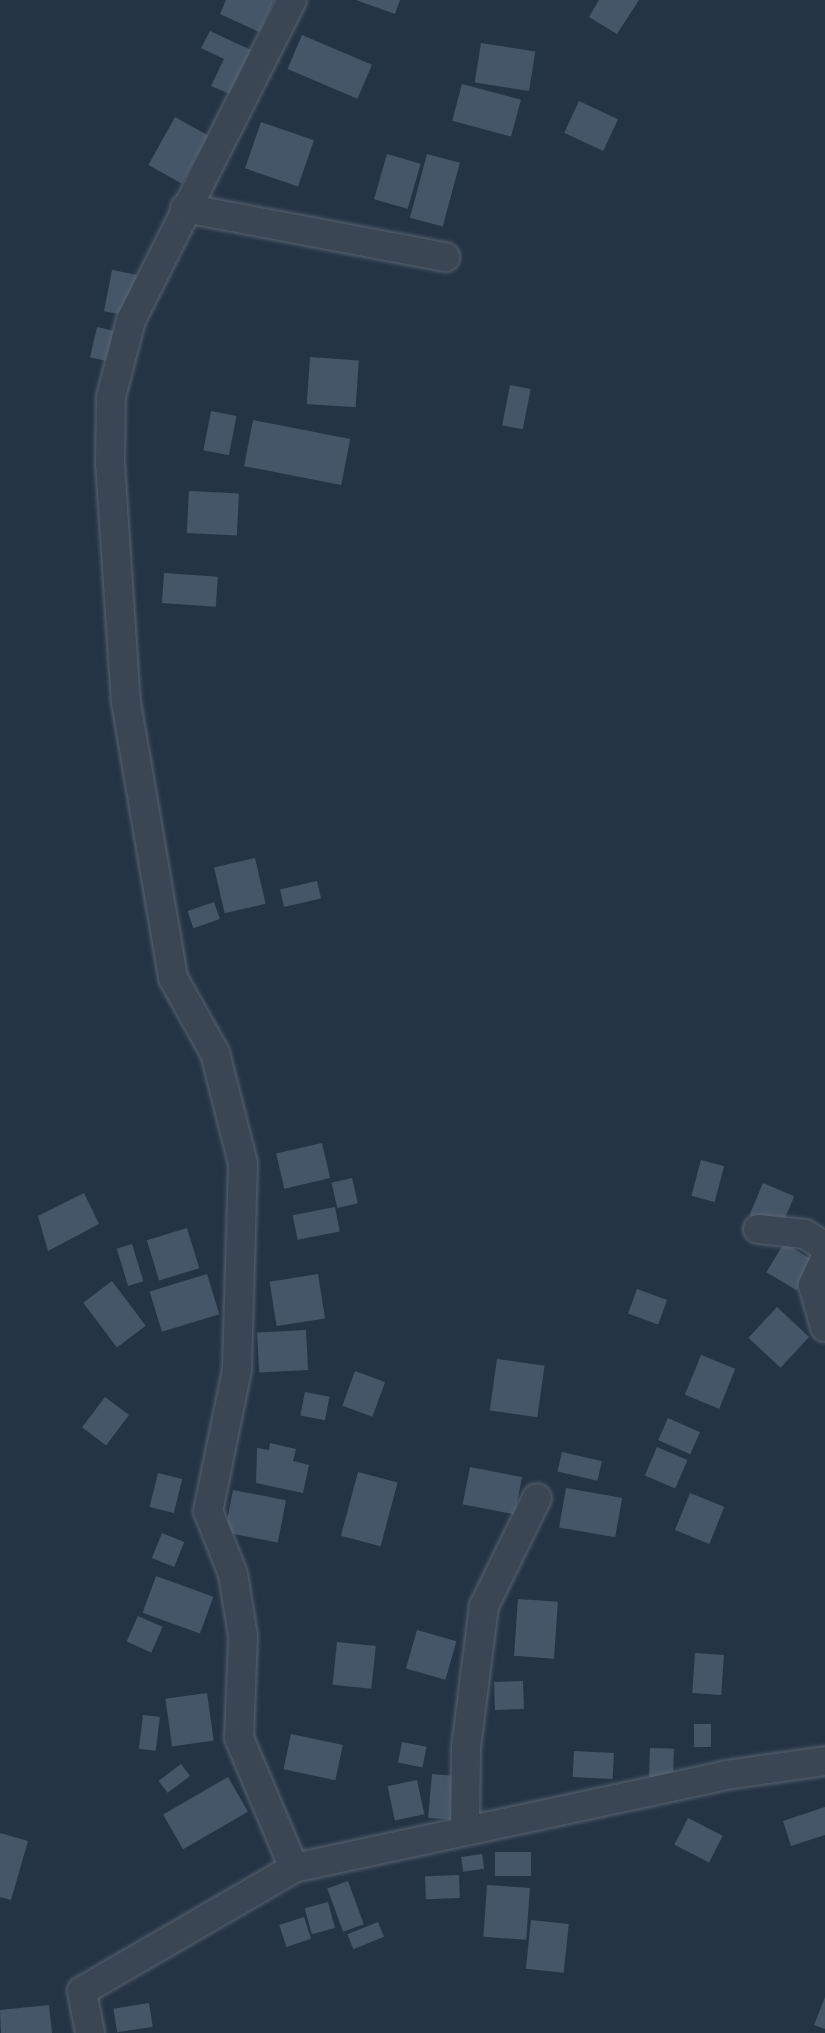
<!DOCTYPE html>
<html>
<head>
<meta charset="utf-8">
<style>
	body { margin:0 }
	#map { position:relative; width:825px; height:2033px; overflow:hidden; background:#253445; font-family:"Golos Text",sans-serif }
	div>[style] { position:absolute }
	.building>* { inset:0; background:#465669; transform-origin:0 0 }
	.roads { filter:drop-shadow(0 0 2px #586472) drop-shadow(0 0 2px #586472) }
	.street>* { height:28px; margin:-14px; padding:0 14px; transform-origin:14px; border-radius:14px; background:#3a4654 }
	span { translate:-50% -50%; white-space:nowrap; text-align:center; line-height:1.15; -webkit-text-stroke:7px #1e2b3a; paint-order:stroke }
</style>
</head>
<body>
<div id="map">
	<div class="building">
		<i style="clip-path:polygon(226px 0,274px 0,259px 32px,220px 14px)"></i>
		<i style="clip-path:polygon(356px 0,400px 0,395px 14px)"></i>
		<i style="clip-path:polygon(599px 0,639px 0,617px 34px,589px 17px)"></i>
		<i style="clip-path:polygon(210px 31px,253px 51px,232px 95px,211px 86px,224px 59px,201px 48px)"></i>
		<i style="left:302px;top:35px;width:76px;height:37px;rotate:23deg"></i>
		<i style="left:481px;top:43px;width:55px;height:40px;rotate:9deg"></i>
		<i style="left:462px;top:84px;width:61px;height:38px;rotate:15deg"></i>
		<i style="left:579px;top:101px;width:43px;height:35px;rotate:25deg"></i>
		<i style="left:175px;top:117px;width:38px;height:55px;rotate:29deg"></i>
		<i style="left:261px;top:122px;width:56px;height:49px;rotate:19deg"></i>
		<i style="left:387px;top:154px;width:35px;height:47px;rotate:16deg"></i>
		<i style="left:427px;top:154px;width:34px;height:66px;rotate:15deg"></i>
		<i style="left:112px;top:270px;width:25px;height:42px;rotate:11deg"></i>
		<i style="left:97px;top:327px;width:27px;height:31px;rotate:13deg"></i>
		<i style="left:310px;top:357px;width:49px;height:47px;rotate:4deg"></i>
		<i style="left:510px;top:385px;width:21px;height:41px;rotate:11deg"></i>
		<i style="left:211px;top:411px;width:26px;height:40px;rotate:11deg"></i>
		<i style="left:253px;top:420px;width:99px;height:47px;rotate:11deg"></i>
		<i style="left:189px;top:491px;width:50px;height:42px;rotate:3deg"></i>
		<i style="left:164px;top:573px;width:54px;height:30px;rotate:4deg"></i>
		<i style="left:255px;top:858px;width:47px;height:42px;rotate:77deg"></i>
		<i style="left:317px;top:881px;width:18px;height:38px;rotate:77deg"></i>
		<i style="left:214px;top:902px;width:18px;height:28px;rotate:71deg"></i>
		<i style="left:322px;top:1143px;width:36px;height:47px;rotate:77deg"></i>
		<i style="left:701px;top:1160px;width:24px;height:37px;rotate:15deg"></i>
		<i style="left:352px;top:1178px;width:26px;height:21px;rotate:77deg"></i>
		<i style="left:763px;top:1183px;width:34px;height:35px;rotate:23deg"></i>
		<i style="clip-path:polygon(84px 1193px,99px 1224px,48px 1251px,38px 1216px)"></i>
		<i style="left:335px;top:1207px;width:25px;height:43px;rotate:79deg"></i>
		<i style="left:187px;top:1228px;width:42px;height:42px;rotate:73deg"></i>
		<i style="left:784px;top:1243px;width:35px;height:34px;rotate:31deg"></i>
		<i style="left:132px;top:1244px;width:39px;height:16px;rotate:73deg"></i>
		<i style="left:207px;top:1274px;width:42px;height:60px;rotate:73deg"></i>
		<i style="left:318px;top:1274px;width:45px;height:49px;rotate:81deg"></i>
		<i style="left:112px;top:1281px;width:56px;height:36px;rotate:53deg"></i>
		<i style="left:637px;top:1289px;width:32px;height:26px;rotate:20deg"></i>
		<i style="left:777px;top:1307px;width:44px;height:42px;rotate:43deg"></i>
		<i style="left:306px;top:1330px;width:40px;height:49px;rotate:87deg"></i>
		<i style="left:701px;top:1355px;width:37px;height:43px;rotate:22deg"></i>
		<i style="left:497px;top:1359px;width:48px;height:52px;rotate:8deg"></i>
		<i style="left:355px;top:1371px;width:32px;height:37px;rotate:20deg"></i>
		<i style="left:305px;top:1392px;width:25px;height:24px;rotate:11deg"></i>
		<i style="left:105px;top:1397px;width:30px;height:38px;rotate:37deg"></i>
		<i style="left:668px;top:1418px;width:35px;height:24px;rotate:24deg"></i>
		<i style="clip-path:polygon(270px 1443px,296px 1449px,293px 1461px,309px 1465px,303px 1493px,256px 1483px,257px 1448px,269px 1450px)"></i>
		<i style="left:657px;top:1447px;width:33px;height:31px;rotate:23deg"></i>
		<i style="left:562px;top:1452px;width:41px;height:20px;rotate:13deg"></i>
		<i style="left:470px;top:1467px;width:53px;height:38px;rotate:11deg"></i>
		<i style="left:358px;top:1472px;width:41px;height:66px;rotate:15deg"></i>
		<i style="left:158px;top:1473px;width:25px;height:35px;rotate:14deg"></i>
		<i style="left:566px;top:1488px;width:57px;height:40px;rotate:10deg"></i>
		<i style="left:233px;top:1490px;width:54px;height:43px;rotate:11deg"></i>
		<i style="left:690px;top:1493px;width:37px;height:40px;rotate:22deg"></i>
		<i style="left:162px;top:1533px;width:24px;height:27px;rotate:22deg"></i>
		<i style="left:156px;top:1576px;width:61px;height:39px;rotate:20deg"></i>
		<i style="left:518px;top:1599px;width:40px;height:57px;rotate:4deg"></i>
		<i style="left:138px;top:1616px;width:27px;height:28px;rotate:24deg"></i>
		<i style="left:417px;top:1630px;width:41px;height:40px;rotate:16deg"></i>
		<i style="left:337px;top:1642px;width:39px;height:43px;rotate:6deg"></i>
		<i style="left:695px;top:1653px;width:29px;height:40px;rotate:4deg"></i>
		<i style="left:523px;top:1681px;width:28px;height:29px;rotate:88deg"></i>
		<i style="left:207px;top:1693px;width:48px;height:42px;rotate:82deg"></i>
		<i style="left:143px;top:1715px;width:17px;height:34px;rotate:7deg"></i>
		<i style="left:694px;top:1724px;width:17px;height:23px"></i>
		<i style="left:291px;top:1734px;width:53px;height:36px;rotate:12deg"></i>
		<i style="left:402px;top:1742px;width:25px;height:21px;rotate:11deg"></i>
		<i style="left:650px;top:1748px;width:24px;height:33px;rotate:2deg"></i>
		<i style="left:574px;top:1751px;width:40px;height:26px;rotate:3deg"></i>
		<i style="left:181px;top:1764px;width:15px;height:28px;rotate:53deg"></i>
		<i style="left:432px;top:1774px;width:23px;height:44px;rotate:5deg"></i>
		<i style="left:228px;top:1777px;width:40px;height:75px;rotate:60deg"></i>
		<i style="left:417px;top:1780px;width:35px;height:30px;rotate:78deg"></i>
		<i style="clip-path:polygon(825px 1807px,825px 1835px,791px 1846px,783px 1821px)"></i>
		<i style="left:688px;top:1818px;width:39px;height:30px;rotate:27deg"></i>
		<i style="clip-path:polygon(0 1833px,28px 1841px,11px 1900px,0 1897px)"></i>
		<i style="left:495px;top:1852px;width:36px;height:24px"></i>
		<i style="left:482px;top:1854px;width:15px;height:21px;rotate:82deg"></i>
		<i style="left:459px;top:1875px;width:23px;height:34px;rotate:88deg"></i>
		<i style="left:348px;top:1881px;width:46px;height:22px;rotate:70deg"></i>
		<i style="left:487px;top:1885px;width:43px;height:52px;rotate:4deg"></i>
		<i style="left:328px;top:1902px;width:27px;height:24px;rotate:75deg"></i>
		<i style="left:304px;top:1917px;width:23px;height:26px;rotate:72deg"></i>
		<i style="left:531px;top:1920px;width:38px;height:49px;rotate:6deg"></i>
		<i style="left:378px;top:1922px;width:16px;height:33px;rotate:68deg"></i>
		<i style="clip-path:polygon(825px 1997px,825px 2029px,814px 2025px)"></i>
		<i style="left:149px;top:2003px;width:24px;height:36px;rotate:81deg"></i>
		<i style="clip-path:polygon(49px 2005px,52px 2033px,1px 2033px,0 2010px)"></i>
	</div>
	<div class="roads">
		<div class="street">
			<i style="left:292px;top:0;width:358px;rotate:116.7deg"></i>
			<i style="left:131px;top:320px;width:80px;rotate:104.6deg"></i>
			<i style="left:111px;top:397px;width:66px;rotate:90.9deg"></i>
			<i style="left:110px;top:463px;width:240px;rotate:86.2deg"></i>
			<i style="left:126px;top:702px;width:280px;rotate:80.3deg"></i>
			<i style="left:173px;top:978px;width:86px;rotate:60.8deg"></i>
			<i style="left:215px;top:1053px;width:114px;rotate:75.8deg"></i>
			<i style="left:243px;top:1164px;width:206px;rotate:91.7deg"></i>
			<i style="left:237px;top:1370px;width:144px;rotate:101.6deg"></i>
			<i style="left:208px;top:1511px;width:68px;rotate:68.4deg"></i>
			<i style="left:233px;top:1574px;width:63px;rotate:80.8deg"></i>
			<i style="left:243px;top:1636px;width:102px;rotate:92.2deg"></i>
			<i style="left:239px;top:1738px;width:141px;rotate:67.1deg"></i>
			<i style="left:185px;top:208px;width:265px;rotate:10.7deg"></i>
			<i style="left:758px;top:1229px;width:47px;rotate:6.1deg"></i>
			<i style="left:805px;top:1234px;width:24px;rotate:33deg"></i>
			<i style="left:825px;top:1259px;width:29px;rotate:115deg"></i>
			<i style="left:813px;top:1285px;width:44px;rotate:74.1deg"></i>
			<i style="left:465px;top:1831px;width:83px;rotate:-89.3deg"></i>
			<i style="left:466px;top:1748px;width:143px;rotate:-82.8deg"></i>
			<i style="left:484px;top:1606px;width:120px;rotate:-63.9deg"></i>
			<i style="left:90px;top:2033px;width:43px;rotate:-100.8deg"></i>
			<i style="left:82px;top:1991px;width:245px;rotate:-30.1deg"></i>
			<i style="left:294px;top:1868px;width:442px;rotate:-12.1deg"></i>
			<i style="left:726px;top:1775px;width:100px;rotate:-8deg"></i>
		</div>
	</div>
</div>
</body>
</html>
